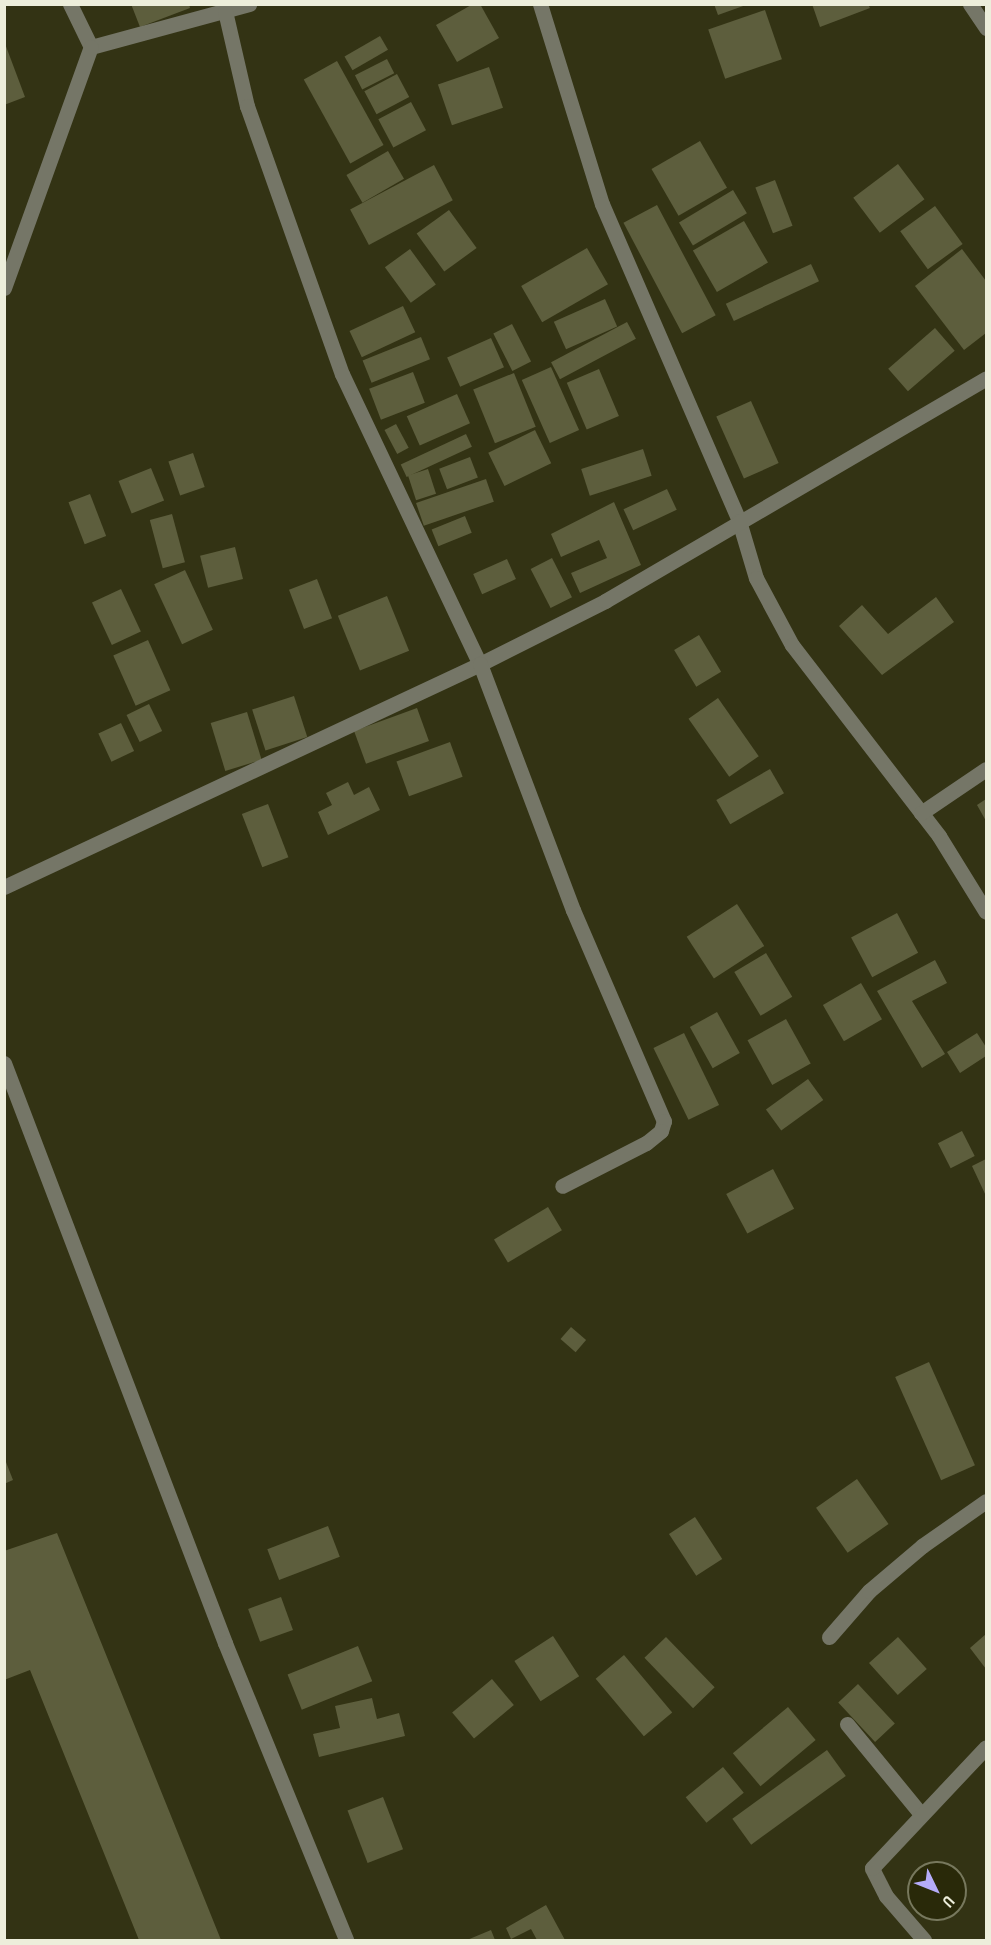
<!DOCTYPE html>
<html>
<head>
<meta charset="utf-8">
<style>
	body { margin:0 }
	#map { position:relative; width:991px; height:1945px; overflow:hidden; background:#333314; font-family:"PT Sans Narrow",sans-serif }
	div>[style] { position:absolute }
	.building>* { inset:0; background:#5d5e3d; transform-origin:0 0 }
	.minor>* { height:15px; margin:-7.5px; padding:0 7.5px; transform-origin:7.5px; border-radius:7.5px; background:#757667 }
	span { translate:-50% -50%; white-space:nowrap; text-align:center; line-height:1.15; -webkit-text-stroke:5px #292909; paint-order:stroke }
	.frame { position:absolute; inset:0; border:6px solid #edeedb; pointer-events:none }
	.north { position:absolute; left:907px; top:1861px; width:60px; height:60px; box-sizing:border-box; background:#292909; border:2px solid #77785d; border-radius:50%; rotate:133deg; font-size:16px; font-weight:700; line-height:24px; text-align:center; color:#edeedb }
	.north::after { content:''; display:block; margin:auto; width:21px; height:27px; background:#b5acf9; clip-path:polygon(50% 0,100% 100%,50% 72%,0 100%) }
</style>
</head>
<body>
<div id="map">
	<div class="building">
		<i style="clip-path:polygon(131px 4px,189px 4px,190px 8px,140px 27px)"></i>
		<i style="clip-path:polygon(473px 4px,480px 4px,499px 38px,457px 62px,436px 25px)"></i>
		<i style="clip-path:polygon(714px 4px,746px 4px,746px 5px,718px 15px)"></i>
		<i style="clip-path:polygon(812px 4px,868px 4px,870px 8px,820px 27px)"></i>
		<i style="left:765px;top:10px;width:52px;height:60px;rotate:71deg"></i>
		<i style="left:380px;top:36px;width:16px;height:41px;rotate:60deg"></i>
		<i style="clip-path:polygon(4px 41px,25px 97px,4px 105px)"></i>
		<i style="left:387px;top:59px;width:16px;height:36px;rotate:63deg"></i>
		<i style="left:337px;top:61px;width:96px;height:38px;rotate:61deg"></i>
		<i style="left:489px;top:67px;width:43px;height:54px;rotate:71deg"></i>
		<i style="left:397px;top:74px;width:26px;height:37px;rotate:62deg"></i>
		<i style="left:411px;top:102px;width:32px;height:37px;rotate:62deg"></i>
		<i style="left:700px;top:141px;width:54px;height:56px;rotate:60deg"></i>
		<i style="left:388px;top:151px;width:32px;height:48px;rotate:60deg"></i>
		<i style="left:898px;top:164px;width:44px;height:56px;rotate:53deg"></i>
		<i style="left:434px;top:165px;width:40px;height:95px;rotate:62deg"></i>
		<i style="left:775px;top:180px;width:49px;height:21px;rotate:69deg"></i>
		<i style="left:733px;top:190px;width:27px;height:63px;rotate:59deg"></i>
		<i style="left:657px;top:205px;width:125px;height:38px;rotate:62deg"></i>
		<i style="left:935px;top:206px;width:47px;height:43px;rotate:54deg"></i>
		<i style="left:449px;top:210px;width:47px;height:40px;rotate:54deg"></i>
		<i style="left:744px;top:221px;width:48px;height:59px;rotate:60deg"></i>
		<i style="left:587px;top:248px;width:42px;height:76px;rotate:60deg"></i>
		<i style="left:410px;top:249px;width:44px;height:31px;rotate:54deg"></i>
		<i style="clip-path:polygon(962px 249px,986px 281px,986px 333px,964px 350px,915px 286px)"></i>
		<i style="left:811px;top:264px;width:19px;height:94px;rotate:65deg"></i>
		<i style="left:605px;top:299px;width:30px;height:56px;rotate:66deg"></i>
		<i style="left:403px;top:306px;width:29px;height:59px;rotate:65deg"></i>
		<i style="left:627px;top:322px;width:19px;height:86px;rotate:62deg"></i>
		<i style="left:512px;top:324px;width:42px;height:21px;rotate:63deg"></i>
		<i style="left:935px;top:328px;width:30px;height:62px;rotate:49deg"></i>
		<i style="left:421px;top:337px;width:24px;height:63px;rotate:68deg"></i>
		<i style="left:491px;top:338px;width:32px;height:48px;rotate:66deg"></i>
		<i style="left:551px;top:367px;width:69px;height:32px;rotate:66deg"></i>
		<i style="left:599px;top:369px;width:51px;height:35px;rotate:67deg"></i>
		<i style="left:413px;top:372px;width:33px;height:47px;rotate:69deg"></i>
		<i style="left:514px;top:373px;width:58px;height:44px;rotate:68deg"></i>
		<i style="left:457px;top:394px;width:32px;height:55px;rotate:66deg"></i>
		<i style="left:751px;top:401px;width:68px;height:38px;rotate:66deg"></i>
		<i style="left:396px;top:424px;width:27px;height:13px;rotate:62deg"></i>
		<i style="left:535px;top:430px;width:37px;height:52px;rotate:64deg"></i>
		<i style="left:466px;top:434px;width:14px;height:72px;rotate:65deg"></i>
		<i style="left:643px;top:449px;width:28px;height:65px;rotate:72deg"></i>
		<i style="left:193px;top:453px;width:36px;height:26px;rotate:71deg"></i>
		<i style="left:470px;top:457px;width:22px;height:33px;rotate:69deg"></i>
		<i style="left:151px;top:468px;width:35px;height:35px;rotate:68deg"></i>
		<i style="left:428px;top:469px;width:26px;height:21px;rotate:72deg"></i>
		<i style="left:486px;top:479px;width:24px;height:74px;rotate:71deg"></i>
		<i style="left:667px;top:489px;width:23px;height:48px;rotate:65deg"></i>
		<i style="left:90px;top:494px;width:45px;height:23px;rotate:69deg"></i>
		<i style="clip-path:polygon(614px 502px,641px 565px,580px 593px,571px 573px,607px 558px,599px 540px,561px 557px,551px 534px)"></i>
		<i style="left:172px;top:514px;width:50px;height:23px;rotate:75deg"></i>
		<i style="left:465px;top:516px;width:18px;height:36px;rotate:68deg"></i>
		<i style="left:235px;top:547px;width:33px;height:36px;rotate:76deg"></i>
		<i style="left:552px;top:558px;width:44px;height:24px;rotate:63deg"></i>
		<i style="left:507px;top:559px;width:22px;height:37px;rotate:66deg"></i>
		<i style="left:185px;top:570px;width:66px;height:34px;rotate:65deg"></i>
		<i style="left:317px;top:579px;width:42px;height:30px;rotate:69deg"></i>
		<i style="left:121px;top:589px;width:47px;height:32px;rotate:65deg"></i>
		<i style="left:387px;top:596px;width:59px;height:53px;rotate:68deg"></i>
		<i style="clip-path:polygon(936px 597px,954px 622px,882px 675px,839px 626px,862px 605px,888px 634px)"></i>
		<i style="left:699px;top:635px;width:43px;height:29px;rotate:59deg"></i>
		<i style="left:148px;top:640px;width:55px;height:38px;rotate:66deg"></i>
		<i style="left:294px;top:696px;width:43px;height:44px;rotate:72deg"></i>
		<i style="left:718px;top:698px;width:71px;height:36px;rotate:55deg"></i>
		<i style="left:149px;top:704px;width:30px;height:25px;rotate:64deg"></i>
		<i style="left:417px;top:708px;width:35px;height:67px;rotate:70deg"></i>
		<i style="left:247px;top:712px;width:50px;height:38px;rotate:73deg"></i>
		<i style="left:121px;top:723px;width:31px;height:25px;rotate:65deg"></i>
		<i style="left:450px;top:742px;width:37px;height:57px;rotate:70deg"></i>
		<i style="left:770px;top:769px;width:28px;height:62px;rotate:60deg"></i>
		<i style="clip-path:polygon(348px 782px,354px 795px,369px 787px,380px 810px,328px 835px,318px 812px,332px 805px,326px 793px)"></i>
		<i style="clip-path:polygon(986px 799px,986px 821px,977px 805px)"></i>
		<i style="left:268px;top:804px;width:57px;height:28px;rotate:69deg"></i>
		<i style="left:737px;top:904px;width:50px;height:60px;rotate:57deg"></i>
		<i style="left:897px;top:913px;width:45px;height:52px;rotate:62deg"></i>
		<i style="left:766px;top:953px;width:51px;height:37px;rotate:59deg"></i>
		<i style="clip-path:polygon(935px 960px,947px 983px,912px 1001px,945px 1054px,922px 1068px,877px 991px)"></i>
		<i style="left:861px;top:983px;width:42px;height:44px;rotate:60deg"></i>
		<i style="left:717px;top:1012px;width:47px;height:31px;rotate:61deg"></i>
		<i style="left:786px;top:1019px;width:51px;height:44px;rotate:61deg"></i>
		<i style="left:684px;top:1033px;width:80px;height:34px;rotate:64deg"></i>
		<i style="clip-path:polygon(977px 1033px,986px 1047px,986px 1056px,960px 1073px,947px 1052px)"></i>
		<i style="left:808px;top:1079px;width:26px;height:52px;rotate:54deg"></i>
		<i style="left:962px;top:1131px;width:28px;height:27px;rotate:63deg"></i>
		<i style="clip-path:polygon(986px 1159px,986px 1196px,972px 1166px)"></i>
		<i style="left:773px;top:1169px;width:45px;height:53px;rotate:62deg"></i>
		<i style="left:548px;top:1207px;width:27px;height:63px;rotate:59deg"></i>
		<i style="left:571px;top:1327px;width:20px;height:16px;rotate:41deg"></i>
		<i style="left:929px;top:1362px;width:113px;height:37px;rotate:66deg"></i>
		<i style="clip-path:polygon(4px 1457px,13px 1480px,4px 1484px)"></i>
		<i style="left:857px;top:1479px;width:55px;height:50px;rotate:55deg"></i>
		<i style="left:695px;top:1517px;width:50px;height:31px;rotate:57deg"></i>
		<i style="left:328px;top:1526px;width:33px;height:65px;rotate:69deg"></i>
		<i style="clip-path:polygon(57px 1533px,221px 1940px,139px 1940px,30px 1670px,4px 1680px,4px 1551px)"></i>
		<i style="left:281px;top:1597px;width:35px;height:35px;rotate:70deg"></i>
		<i style="clip-path:polygon(986px 1634px,986px 1669px,970px 1648px)"></i>
		<i style="left:553px;top:1636px;width:48px;height:46px;rotate:57deg"></i>
		<i style="left:666px;top:1637px;width:70px;height:30px;rotate:46deg"></i>
		<i style="left:898px;top:1637px;width:43px;height:39px;rotate:48deg"></i>
		<i style="left:358px;top:1646px;width:38px;height:76px;rotate:68deg"></i>
		<i style="left:624px;top:1655px;width:75px;height:37px;rotate:50deg"></i>
		<i style="left:492px;top:1679px;width:34px;height:52px;rotate:50deg"></i>
		<i style="left:858px;top:1684px;width:54px;height:27px;rotate:47deg"></i>
		<i style="clip-path:polygon(372px 1698px,377px 1719px,399px 1713px,405px 1736px,319px 1757px,313px 1734px,340px 1728px,335px 1706px)"></i>
		<i style="left:788px;top:1707px;width:43px;height:72px;rotate:50deg"></i>
		<i style="left:827px;top:1750px;width:32px;height:117px;rotate:54deg"></i>
		<i style="left:723px;top:1767px;width:33px;height:48px;rotate:51deg"></i>
		<i style="left:383px;top:1797px;width:56px;height:38px;rotate:69deg"></i>
		<i style="clip-path:polygon(546px 1905px,565px 1940px,537px 1940px,531px 1929px,511px 1939px,506px 1928px)"></i>
		<i style="clip-path:polygon(491px 1930px,495px 1940px,467px 1940px)"></i>
	</div>
	<div class="minor">
		<i style="left:70px;top:4px;width:48px;rotate:64deg"></i>
		<i style="left:91px;top:47px;width:164px;rotate:-15.2deg"></i>
		<i style="left:540px;top:4px;width:209px;rotate:72.8deg"></i>
		<i style="left:602px;top:204px;width:345px;rotate:66.6deg"></i>
		<i style="left:739px;top:521px;width:59px;rotate:73.4deg"></i>
		<i style="left:756px;top:578px;width:76px;rotate:61.8deg"></i>
		<i style="left:792px;top:645px;width:241px;rotate:52.4deg"></i>
		<i style="left:939px;top:836px;width:89px;rotate:58.3deg"></i>
		<i style="left:970px;top:4px;width:29px;rotate:56deg"></i>
		<i style="left:225px;top:11px;width:98px;rotate:77deg"></i>
		<i style="left:247px;top:106px;width:284px;rotate:70.5deg"></i>
		<i style="left:342px;top:374px;width:321px;rotate:64.6deg"></i>
		<i style="left:480px;top:664px;width:140px;rotate:-26.7deg"></i>
		<i style="left:605px;top:601px;width:441px;rotate:-30.3deg"></i>
		<i style="left:4px;top:288px;width:256px;rotate:-70.2deg"></i>
		<i style="left:921px;top:813px;width:78px;rotate:-34.1deg"></i>
		<i style="left:4px;top:887px;width:526px;rotate:-25.1deg"></i>
		<i style="left:480px;top:664px;width:263px;rotate:69.3deg"></i>
		<i style="left:573px;top:910px;width:230px;rotate:66.7deg"></i>
		<i style="left:664px;top:1121px;width:10px;rotate:107deg"></i>
		<i style="left:661px;top:1131px;width:19px;rotate:141deg"></i>
		<i style="left:646px;top:1143px;width:94px;rotate:152.9deg"></i>
		<i style="left:4px;top:1063px;width:621px;rotate:69.14deg"></i>
		<i style="left:225px;top:1643px;width:321px;rotate:67.8deg"></i>
		<i style="left:829px;top:1637px;width:61px;rotate:-49deg"></i>
		<i style="left:869px;top:1591px;width:70px;rotate:-40.3deg"></i>
		<i style="left:922px;top:1546px;width:78px;rotate:-35.1deg"></i>
		<i style="left:847px;top:1724px;width:117px;rotate:50.6deg"></i>
		<i style="left:924px;top:1940px;width:58px;rotate:-130.8deg"></i>
		<i style="left:886px;top:1896px;width:31px;rotate:-117deg"></i>
		<i style="left:872px;top:1868px;width:166px;rotate:-46.7deg"></i>
	</div>
	<div class="frame"></div>
	<div class="north">U</div>
</div>
</body>
</html>
